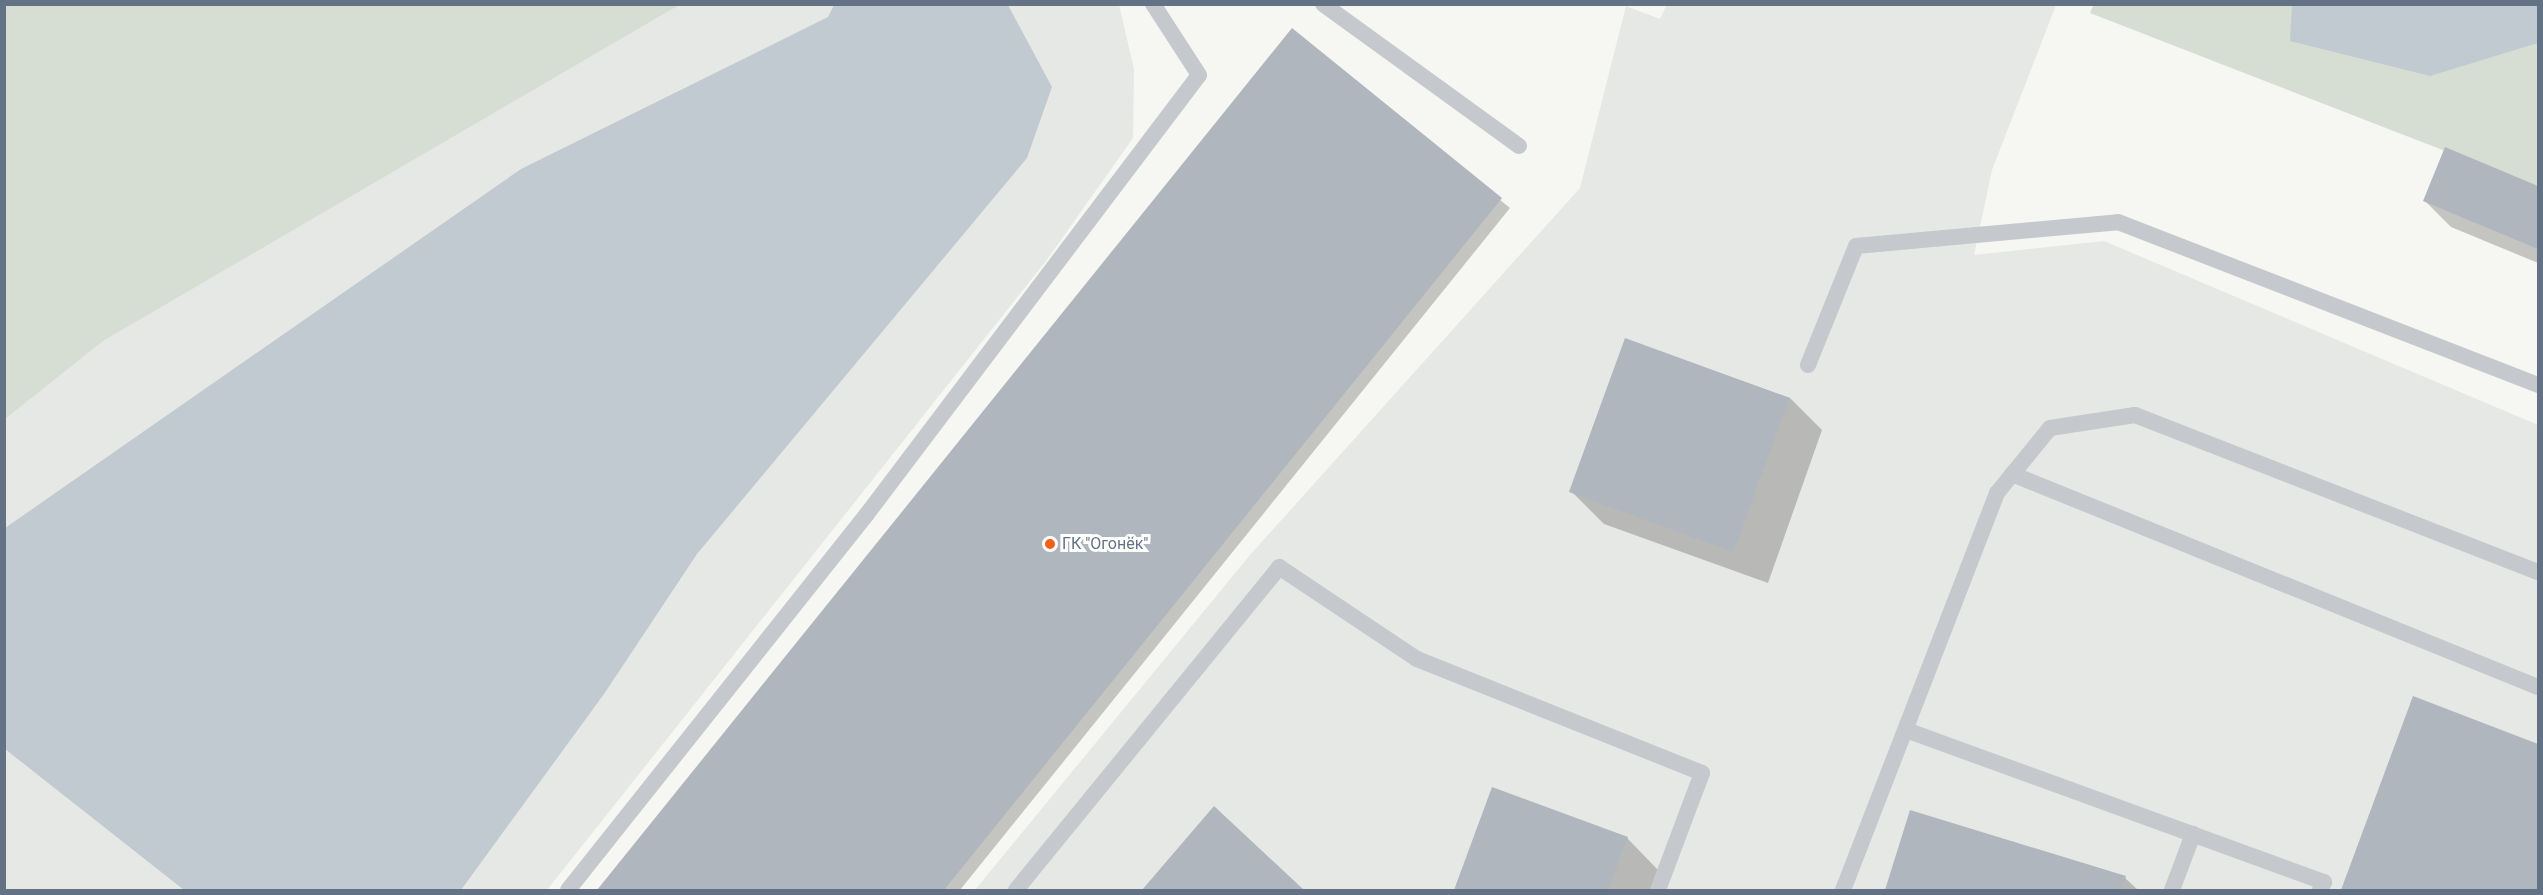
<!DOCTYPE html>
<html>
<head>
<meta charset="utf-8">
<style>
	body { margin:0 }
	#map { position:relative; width:2543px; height:895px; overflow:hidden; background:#f6f6f2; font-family:Roboto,sans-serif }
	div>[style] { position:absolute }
	.built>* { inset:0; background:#e6e8e5 }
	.green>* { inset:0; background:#d6ded3 }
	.water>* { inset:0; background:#c1cad0 }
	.shadow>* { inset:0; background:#0003 }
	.building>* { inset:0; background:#b0b6bd; transform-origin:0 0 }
	.service>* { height:16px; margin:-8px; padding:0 8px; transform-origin:8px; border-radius:8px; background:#c5c8cc }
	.dots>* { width:16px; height:16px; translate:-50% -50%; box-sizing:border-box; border:3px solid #fff; border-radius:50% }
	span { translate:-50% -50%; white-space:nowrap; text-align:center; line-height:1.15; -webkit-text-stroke:6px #fff; paint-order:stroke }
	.poi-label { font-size:16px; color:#637285 }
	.left { translate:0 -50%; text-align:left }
	.frame { position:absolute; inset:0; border:6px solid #637285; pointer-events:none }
</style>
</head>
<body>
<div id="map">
	<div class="built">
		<i style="clip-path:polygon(1667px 4px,2056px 5px,1992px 170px,1974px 255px,2104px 241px,2538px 425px,2538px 890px,975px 890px,1250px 555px,1580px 188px,1626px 6px,1660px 19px)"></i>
		<i style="clip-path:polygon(5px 5px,1119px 5px,1134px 69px,1133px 138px,1046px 261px,547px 890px,5px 890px)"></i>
	</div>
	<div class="green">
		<i style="clip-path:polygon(5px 4px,679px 4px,679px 5px,103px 341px,5px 419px)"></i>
		<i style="clip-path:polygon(2094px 4px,2538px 5px,2538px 187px,2090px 13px)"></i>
	</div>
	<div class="water">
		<i style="clip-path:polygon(834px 5px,1008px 5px,1052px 87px,1027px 158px,697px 554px,604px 694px,461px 890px,184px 890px,5px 749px,5px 528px,521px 169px,828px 17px)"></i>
		<i style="clip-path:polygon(2292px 5px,2538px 5px,2538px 43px,2430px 76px,2290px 41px)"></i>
	</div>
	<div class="shadow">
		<i style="clip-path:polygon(1292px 31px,1510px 208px,960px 890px,599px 890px)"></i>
		<i style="clip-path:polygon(2446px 149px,2538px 188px,2538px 263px,2451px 227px,2425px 201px)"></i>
		<i style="clip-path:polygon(1626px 340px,1790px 398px,1822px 430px,1768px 583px,1604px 524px,1572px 492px)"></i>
		<i style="clip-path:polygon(2414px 698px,2538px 745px,2538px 890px,2343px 890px)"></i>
		<i style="clip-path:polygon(1493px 789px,1627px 838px,1659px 871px,1652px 890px,1455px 890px)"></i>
		<i style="clip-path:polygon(1214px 809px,1301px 890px,1144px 890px)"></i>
		<i style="clip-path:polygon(1911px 812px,2125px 878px,2138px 890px,1887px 890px)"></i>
	</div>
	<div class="building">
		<i style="clip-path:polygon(1292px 28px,1502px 198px,944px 890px,597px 890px)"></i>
		<i style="clip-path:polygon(2445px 147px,2538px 186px,2538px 249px,2423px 201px)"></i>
		<i style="left:1625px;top:338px;width:175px;height:164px;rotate:20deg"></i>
		<i style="clip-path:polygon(2413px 696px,2538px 744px,2538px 890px,2341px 890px)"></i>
		<i style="clip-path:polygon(1492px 787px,1628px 837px,1608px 890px,1454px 890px)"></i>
		<i style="clip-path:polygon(1214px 806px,1304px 890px,1142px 890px)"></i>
		<i style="clip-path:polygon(1910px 810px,2126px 876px,2122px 890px,1885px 890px)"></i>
	</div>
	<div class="service">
		<i style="left:1323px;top:4px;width:242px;rotate:35.9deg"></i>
		<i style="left:1808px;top:365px;width:128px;rotate:-68deg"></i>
		<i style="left:1856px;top:246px;width:263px;rotate:-5.2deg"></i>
		<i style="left:2118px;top:222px;width:451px;rotate:21.2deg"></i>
		<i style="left:2012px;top:474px;width:567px;rotate:22.05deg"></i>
		<i style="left:1906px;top:730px;width:445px;rotate:20deg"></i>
		<i style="left:2324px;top:882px;width:9px;rotate:117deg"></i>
		<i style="left:568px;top:890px;width:480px;rotate:-51.5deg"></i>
		<i style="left:867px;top:514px;width:550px;rotate:-52.9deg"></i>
		<i style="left:1199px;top:75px;width:85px;rotate:-122.9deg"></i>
		<i style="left:1016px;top:890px;width:417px;rotate:-50.8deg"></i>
		<i style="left:1279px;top:567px;width:166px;rotate:33.7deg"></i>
		<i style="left:1417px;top:659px;width:307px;rotate:21.8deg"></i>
		<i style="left:1702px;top:773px;width:125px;rotate:110.6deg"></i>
		<i style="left:1843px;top:890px;width:426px;rotate:-68.8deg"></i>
		<i style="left:1997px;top:493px;width:84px;rotate:-50.8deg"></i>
		<i style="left:2050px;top:428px;width:86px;rotate:-8.7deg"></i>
		<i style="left:2135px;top:415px;width:433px;rotate:21.3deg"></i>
		<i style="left:2172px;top:890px;width:60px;rotate:-69.4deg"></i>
	</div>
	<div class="dots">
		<i style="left:1050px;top:544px;background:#ef6019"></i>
	</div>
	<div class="poi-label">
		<span class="left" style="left:1062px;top:544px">ГК "Огонёк"</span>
	</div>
	<div class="frame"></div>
</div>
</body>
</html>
